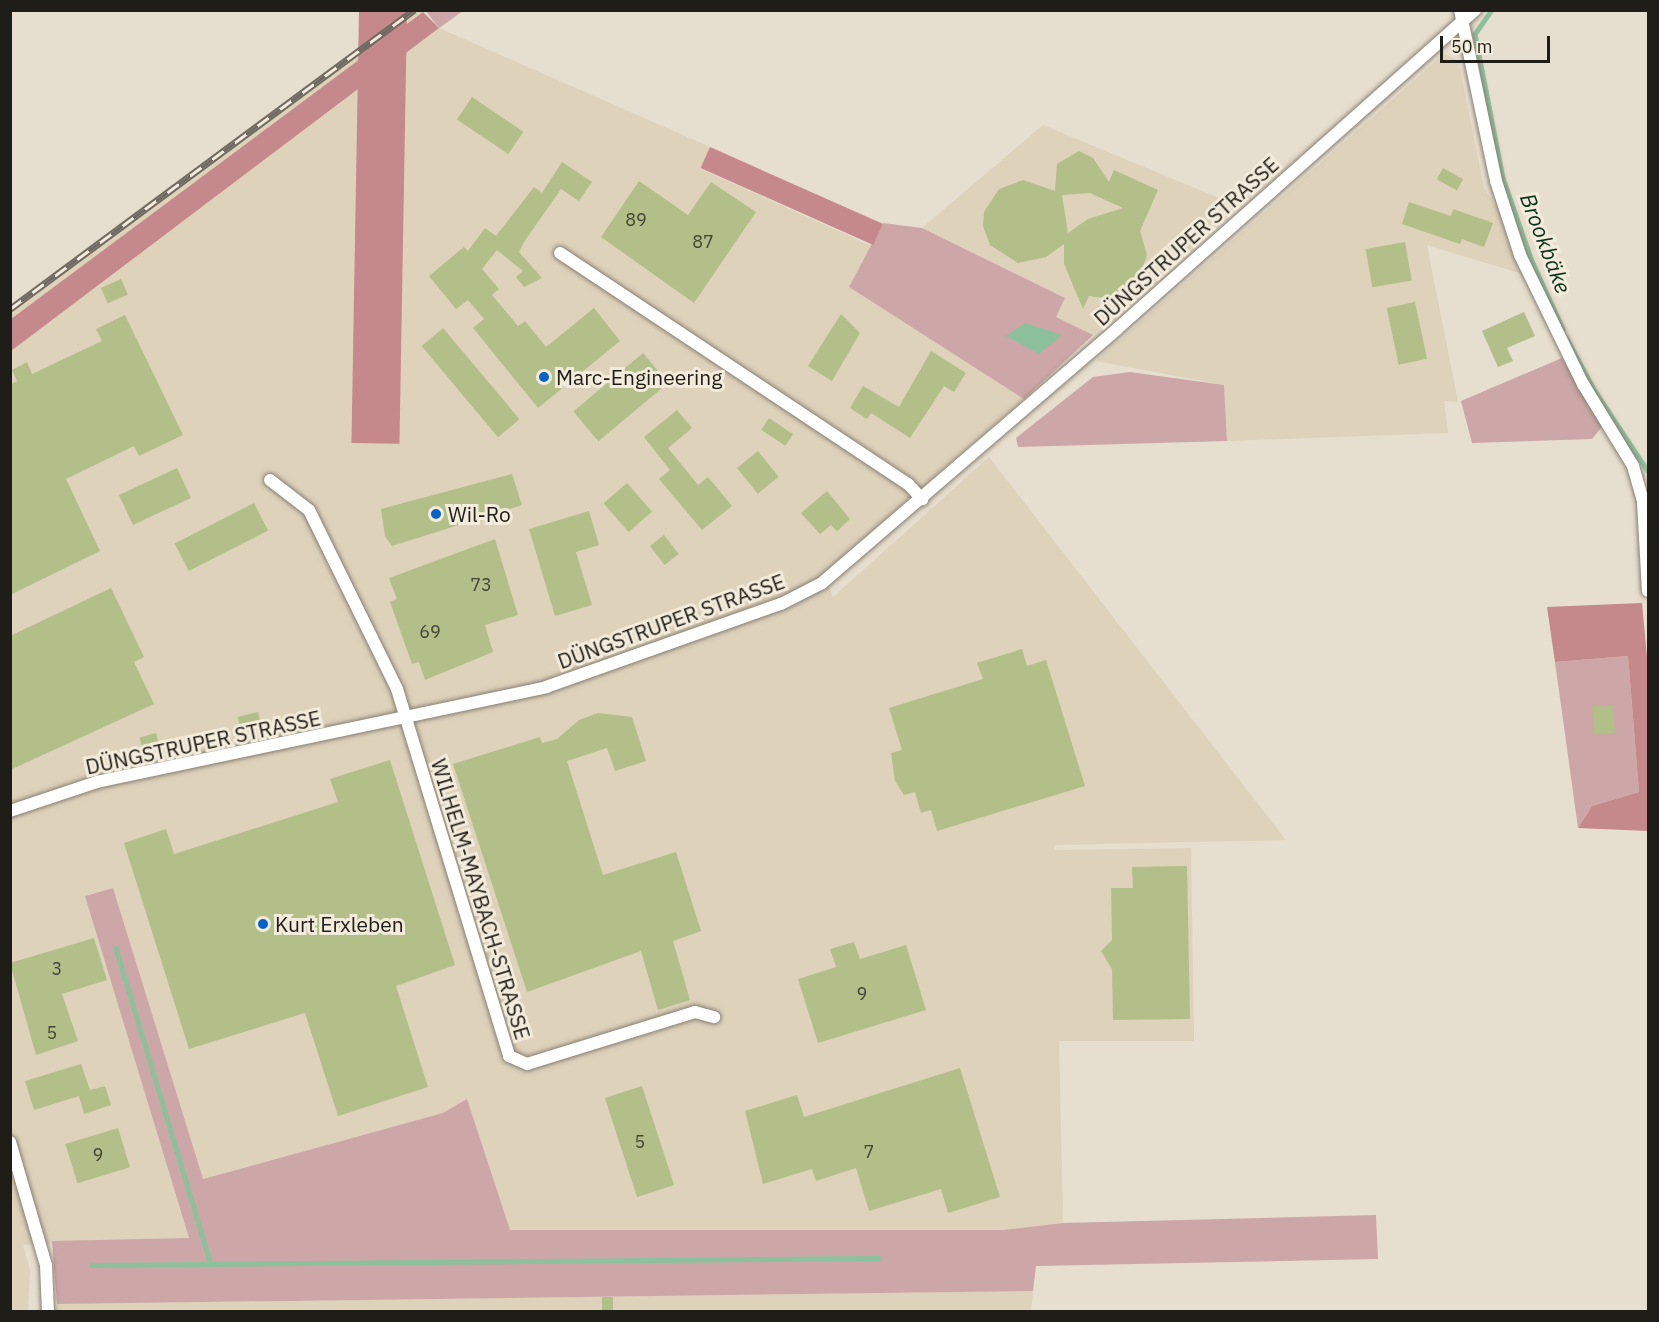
<!DOCTYPE html>
<html>
<head>
<meta charset="utf-8">
<style>
	body { margin:0 }
	#map { position:relative; width:1659px; height:1322px; overflow:hidden; background:#e6dece; font-family:"IBM Plex Sans",sans-serif }
	div>[style] { position:absolute }
	.built>* { inset:0; background:#ded2bb }
	.green>* { inset:0; background:#cda6a7 }
	.forest>* { inset:0; background:#c5888b; transform-origin:0 0 }
	.water>* { inset:0; background:#8dc09c }
	.stream>* { height:4.5px; margin:-2.25px; padding:0 2.25px; transform-origin:2.25px; border-radius:2.25px; background:#8dc09c }
	.building>* { inset:0; background:#b2bf89; transform-origin:0 0 }
	.roads { filter:drop-shadow(0 0 2px #877f71) drop-shadow(0 0 2px #877f71) }
	.street>* { height:12px; margin:-6px; padding:0 6px; transform-origin:6px; border-radius:6px; background:#fff }
	.rail>* { height:7px; margin-top:-3.5px; transform-origin:0; background:repeating-linear-gradient(90deg,#f3ebdb 0 14px,#6e6a60 0 28px); box-sizing:border-box; border-block:2px solid #6e6a60 }
	.dots>* { width:16px; height:16px; translate:-50% -50%; box-sizing:border-box; border:3px solid #f3ebdb; border-radius:50% }
	span { translate:-50% -50%; white-space:nowrap; text-align:center; line-height:1.15; -webkit-text-stroke:6px #f3ebdb; paint-order:stroke }
	.number-label { font-size:18px; color:#444634 }
	.number-label span { -webkit-text-stroke-width:0 }
	.street-label { font-size:21px; color:#1f1d17 }
	.poi-label { font-size:21px; color:#1f1d17 }
	.left { translate:0 -50%; text-align:left }
	.water-label { font-size:22px; color:#09321a; font-style:italic }
	.frame { position:absolute; inset:0; border:12px solid #1f1d17; pointer-events:none }
	.scale { position:absolute; left:1440px; top:36px; width:110px; height:27px; box-sizing:border-box; border:3px solid #1f1d17; border-top:0; padding-left:8px; font-size:18px; line-height:21px; white-space:nowrap; color:#1f1d17; -webkit-text-stroke:4px #f3ebdb; paint-order:stroke }
</style>
</head>
<body>
<div id="map">
	<div class="built">
		<i style="clip-path:polygon(407px 11px,425px 11px,11px 319px,11px 304px)"></i>
		<i style="clip-path:polygon(439px 28px,710px 147px,701px 169px,874px 247px,849px 287px,1024px 399px,823px 573px,833px 597px,989px 457px,1286px 840px,1054px 845px,1054px 850px,1191px 848px,1194px 1041px,1059px 1041px,1063px 1223px,1003px 1230px,509px 1230px,467px 1100px,443px 1113px,202px 1179px,113px 888px,86px 895px,189px 1239px,23px 1245px,30px 1270px,28px 1311px,11px 1312px,11px 351px)"></i>
		<i style="clip-path:polygon(1444px 54px,1458px 60px,1484px 188px,1498px 209px,1522px 274px,1427px 245px,1458px 402px,1444px 401px,1448px 433px,1227px 441px,1224px 385px,1096px 361px)"></i>
		<i style="clip-path:polygon(1043px 125px,1238px 206px,1093px 335px,1056px 317px,1065px 298px,922px 228px)"></i>
		<i style="clip-path:polygon(1033px 1291px,1031px 1312px,56px 1312px,57px 1304px)"></i>
	</div>
	<div class="green">
		<i style="clip-path:polygon(425px 10px,463px 10px,463px 11px,439px 28px)"></i>
		<i style="clip-path:polygon(883px 223px,922px 228px,1065px 298px,1056px 317px,1093px 335px,1024px 399px,849px 287px)"></i>
		<i style="clip-path:polygon(1562px 358px,1602px 427px,1592px 439px,1472px 443px,1461px 401px)"></i>
		<i style="clip-path:polygon(1130px 372px,1224px 385px,1227px 441px,1018px 447px,1016px 438px,1093px 377px)"></i>
		<i style="clip-path:polygon(1628px 656px,1639px 792px,1592px 806px,1578px 828px,1555px 662px)"></i>
		<i style="clip-path:polygon(113px 888px,203px 1179px,443px 1113px,467px 1099px,510px 1230px,1003px 1230px,1063px 1223px,1376px 1215px,1378px 1259px,1036px 1266px,1033px 1291px,57px 1304px,52px 1241px,189px 1238px,85px 896px)"></i>
	</div>
	<div class="forest">
		<i style="left:359px;top:10px;width:48px;height:433px;rotate:1deg"></i>
		<i style="clip-path:polygon(423px 12px,439px 28px,11px 351px,11px 319px)"></i>
		<i style="left:710px;top:147px;width:189px;height:23px;rotate:24deg"></i>
		<i style="clip-path:polygon(1642px 603px,1648px 668px,1648px 831px,1578px 828px,1592px 806px,1639px 792px,1628px 656px,1555px 662px,1547px 607px)"></i>
	</div>
	<div class="water">
		<i style="clip-path:polygon(1025px 323px,1062px 335px,1039px 354px,1006px 336px)"></i>
	</div>
	<div class="stream">
		<i style="left:1492px;top:10px;width:29px;rotate:125deg"></i>
		<i style="left:1475px;top:34px;width:147px;rotate:79deg"></i>
		<i style="left:1503px;top:178px;width:88px;rotate:70.7deg"></i>
		<i style="left:1532px;top:261px;width:75px;rotate:65.5deg"></i>
		<i style="left:1566px;top:337px;width:61px;rotate:61.8deg"></i>
		<i style="left:1595px;top:391px;width:96px;rotate:56.5deg"></i>
		<i style="left:116px;top:948px;width:330px;rotate:73.3deg"></i>
		<i style="left:91px;top:1265px;width:787px;rotate:-0.51deg"></i>
	</div>
	<div class="building">
		<i style="left:472px;top:97px;width:62px;height:27px;rotate:34deg"></i>
		<i style="clip-path:polygon(evenodd,1079px 151px,1093px 158px,1109px 182px,1114px 170px,1158px 190px,1140px 231px,1147px 255px,1136px 286px,1111px 299px,1089px 296px,1083px 309px,1064px 264px,1064px 244px,1046px 257px,1018px 263px,990px 245px,983px 226px,984px 212px,999px 189px,1023px 180px,1055px 191px,1057px 164px,1079px 151px,1090px 193px,1123px 208px,1088px 219px,1068px 233px,1062px 195px,1090px 193px)"></i>
		<i style="clip-path:polygon(562px 162px,592px 182px,579px 201px,561px 189px,524px 242px,519px 252px,542px 278px,524px 287px,516px 277px,523px 271px,497px 250px,482px 269px,499px 289px,492px 295px,518px 326px,525px 321px,546px 347px,594px 308px,620px 341px,538px 408px,473px 328px,484px 319px,468px 300px,456px 309px,429px 276px,464px 247px,468px 251px,485px 228px,496px 236px,534px 187px,542px 193px)"></i>
		<i style="left:1443px;top:168px;width:23px;height:13px;rotate:29deg"></i>
		<i style="clip-path:polygon(639px 181px,688px 215px,711px 182px,756px 212px,694px 303px,601px 237px)"></i>
		<i style="clip-path:polygon(1409px 202px,1451px 216px,1453px 209px,1493px 223px,1484px 247px,1462px 239px,1460px 244px,1402px 224px)"></i>
		<i style="left:1405px;top:242px;width:39px;height:40px;rotate:80deg"></i>
		<i style="left:121px;top:279px;width:17px;height:22px;rotate:66deg"></i>
		<i style="left:1415px;top:302px;width:58px;height:29px;rotate:78deg"></i>
		<i style="clip-path:polygon(1524px 312px,1535px 336px,1507px 348px,1513px 361px,1498px 367px,1482px 331px)"></i>
		<i style="clip-path:polygon(841px 314px,860px 333px,832px 381px,808px 366px)"></i>
		<i style="clip-path:polygon(125px 315px,183px 435px,139px 456px,134px 446px,66px 479px,100px 551px,10px 595px,10px 385px,17px 381px,12px 370px,27px 362px,32px 374px,102px 341px,96px 329px)"></i>
		<i style="left:443px;top:328px;width:119px;height:28px;rotate:50deg"></i>
		<i style="clip-path:polygon(931px 351px,966px 373px,954px 392px,944px 386px,910px 438px,871px 413px,867px 419px,850px 408px,863px 386px,899px 407px)"></i>
		<i style="left:643px;top:353px;width:39px;height:91px;rotate:50deg"></i>
		<i style="clip-path:polygon(677px 410px,692px 428px,668px 448px,698px 485px,708px 477px,732px 506px,702px 530px,659px 479px,670px 470px,644px 437px)"></i>
		<i style="left:769px;top:418px;width:29px;height:14px;rotate:34deg"></i>
		<i style="left:758px;top:451px;width:33px;height:27px;rotate:51deg"></i>
		<i style="left:177px;top:468px;width:33px;height:64px;rotate:65deg"></i>
		<i style="clip-path:polygon(512px 474px,522px 505px,392px 546px,385px 536px,381px 509px)"></i>
		<i style="left:627px;top:483px;width:38px;height:31px;rotate:49deg"></i>
		<i style="clip-path:polygon(827px 491px,850px 519px,837px 531px,831px 525px,820px 534px,801px 513px)"></i>
		<i style="left:254px;top:503px;width:31px;height:89px;rotate:63deg"></i>
		<i style="clip-path:polygon(589px 511px,599px 545px,576px 552px,592px 605px,555px 616px,529px 529px)"></i>
		<i style="left:664px;top:535px;width:24px;height:18px;rotate:52deg"></i>
		<i style="clip-path:polygon(495px 539px,518px 615px,485px 625px,493px 652px,425px 680px,419px 662px,412px 664px,390px 602px,397px 599px,389px 578px)"></i>
		<i style="clip-path:polygon(111px 588px,144px 657px,134px 662px,154px 704px,10px 770px,10px 636px)"></i>
		<i style="clip-path:polygon(1022px 649px,1027px 666px,1046px 660px,1085px 786px,937px 831px,931px 810px,921px 813px,915px 792px,904px 795px,895px 781px,891px 753px,902px 750px,889px 708px,983px 679px,977px 663px)"></i>
		<i style="left:1613px;top:705px;width:28px;height:21px;rotate:86deg"></i>
		<i style="left:258px;top:712px;width:13px;height:21px;rotate:77deg"></i>
		<i style="clip-path:polygon(598px 713px,632px 717px,646px 761px,615px 771px,607px 748px,567px 761px,603px 875px,676px 852px,701px 931px,673px 941px,690px 1000px,658px 1010px,641px 951px,527px 992px,453px 764px,540px 737px,542px 743px,557px 739px,579px 720px)"></i>
		<i style="left:156px;top:733px;width:11px;height:17px;rotate:75deg"></i>
		<i style="clip-path:polygon(390px 760px,455px 965px,396px 986px,428px 1087px,338px 1116px,305px 1013px,189px 1049px,124px 843px,166px 829px,174px 854px,338px 802px,330px 779px)"></i>
		<i style="clip-path:polygon(1187px 866px,1190px 1019px,1113px 1020px,1112px 969px,1101px 951px,1112px 940px,1111px 888px,1133px 888px,1132px 867px)"></i>
		<i style="clip-path:polygon(94px 938px,107px 980px,62px 994px,78px 1041px,36px 1055px,10px 963px)"></i>
		<i style="clip-path:polygon(854px 942px,860px 959px,906px 945px,926px 1010px,818px 1043px,798px 979px,836px 967px,830px 949px)"></i>
		<i style="clip-path:polygon(81px 1064px,90px 1090px,105px 1086px,111px 1105px,84px 1114px,79px 1096px,34px 1110px,25px 1081px)"></i>
		<i style="clip-path:polygon(960px 1068px,1000px 1197px,948px 1213px,941px 1189px,869px 1211px,856px 1168px,816px 1181px,812px 1169px,763px 1184px,745px 1111px,797px 1095px,804px 1117px)"></i>
		<i style="left:642px;top:1086px;width:104px;height:39px;rotate:72deg"></i>
		<i style="left:118px;top:1128px;width:41px;height:55px;rotate:73deg"></i>
		<i style="left:602px;top:1297px;width:11px;height:14px"></i>
	</div>
	<div class="roads">
		<div class="street">
			<i style="left:1460px;top:10px;width:175px;rotate:78.1deg"></i>
			<i style="left:1496px;top:181px;width:78px;rotate:72deg"></i>
			<i style="left:1520px;top:255px;width:144px;rotate:64deg"></i>
			<i style="left:1583px;top:384px;width:96px;rotate:58.6deg"></i>
			<i style="left:1633px;top:466px;width:37px;rotate:74deg"></i>
			<i style="left:1643px;top:502px;width:89px;rotate:86.8deg"></i>
			<i style="left:560px;top:253px;width:418px;rotate:33.6deg"></i>
			<i style="left:908px;top:484px;width:21px;rotate:47deg"></i>
			<i style="left:270px;top:480px;width:49px;rotate:37.6deg"></i>
			<i style="left:309px;top:510px;width:199px;rotate:63.8deg"></i>
			<i style="left:397px;top:689px;width:384px;rotate:73deg"></i>
			<i style="left:509px;top:1056px;width:20px;rotate:24deg"></i>
			<i style="left:527px;top:1064px;width:176px;rotate:-17.2deg"></i>
			<i style="left:695px;top:1012px;width:20px;rotate:15deg"></i>
			<i style="left:10px;top:811px;width:92px;rotate:-18.4deg"></i>
			<i style="left:97px;top:782px;width:459px;rotate:-11.9deg"></i>
			<i style="left:546px;top:687px;width:249px;rotate:-19.5deg"></i>
			<i style="left:781px;top:604px;width:46px;rotate:-27.1deg"></i>
			<i style="left:822px;top:583px;width:389px;rotate:-40.7deg"></i>
			<i style="left:1117px;top:329px;width:480px;rotate:-41.7deg"></i>
			<i style="left:10px;top:1142px;width:128px;rotate:73.7deg"></i>
			<i style="left:46px;top:1265px;width:47px;rotate:87.6deg"></i>
		</div>
	</div>
	<div class="rail">
		<i style="left:10px;top:309px;width:503px;rotate:-36.51deg"></i>
	</div>
	<div class="dots">
		<i style="left:544px;top:377px;background:#0463cb"></i>
		<i style="left:436px;top:514px;background:#0463cb"></i>
		<i style="left:263px;top:924px;background:#0463cb"></i>
	</div>
	<div class="number-label">
		<span style="left:636px;top:220px">89</span>
		<span style="left:703px;top:242px">87</span>
		<span style="left:481px;top:585px">73</span>
		<span style="left:430px;top:632px">69</span>
		<span style="left:57px;top:969px">3</span>
		<span style="left:862px;top:994px">9</span>
		<span style="left:52px;top:1033px">5</span>
		<span style="left:640px;top:1142px">5</span>
		<span style="left:869px;top:1152px">7</span>
		<span style="left:98px;top:1155px">9</span>
	</div>
	<div class="street-label">
		<span style="left:1186px;top:241px;rotate:-42deg">DÜNGSTRUPER STRASSE</span>
		<span style="left:671px;top:621px;rotate:-20deg">DÜNGSTRUPER STRASSE</span>
		<span style="left:203px;top:742px;rotate:-12deg">DÜNGSTRUPER STRASSE</span>
		<span style="left:481px;top:899px;rotate:73deg">WILHELM-MAYBACH-STRASSE</span>
	</div>
	<div class="poi-label">
		<span class="left" style="left:556px;top:377px">Marc-Engineering</span>
		<span class="left" style="left:448px;top:514px">Wil-Ro</span>
		<span class="left" style="left:275px;top:924px">Kurt Erxleben</span>
	</div>
	<div class="water-label">
		<span style="left:1546px;top:243px;rotate:69deg">Brookbäke</span>
	</div>
	<div class="frame"></div>
	<div class="scale">50 m</div>
</div>
</body>
</html>
